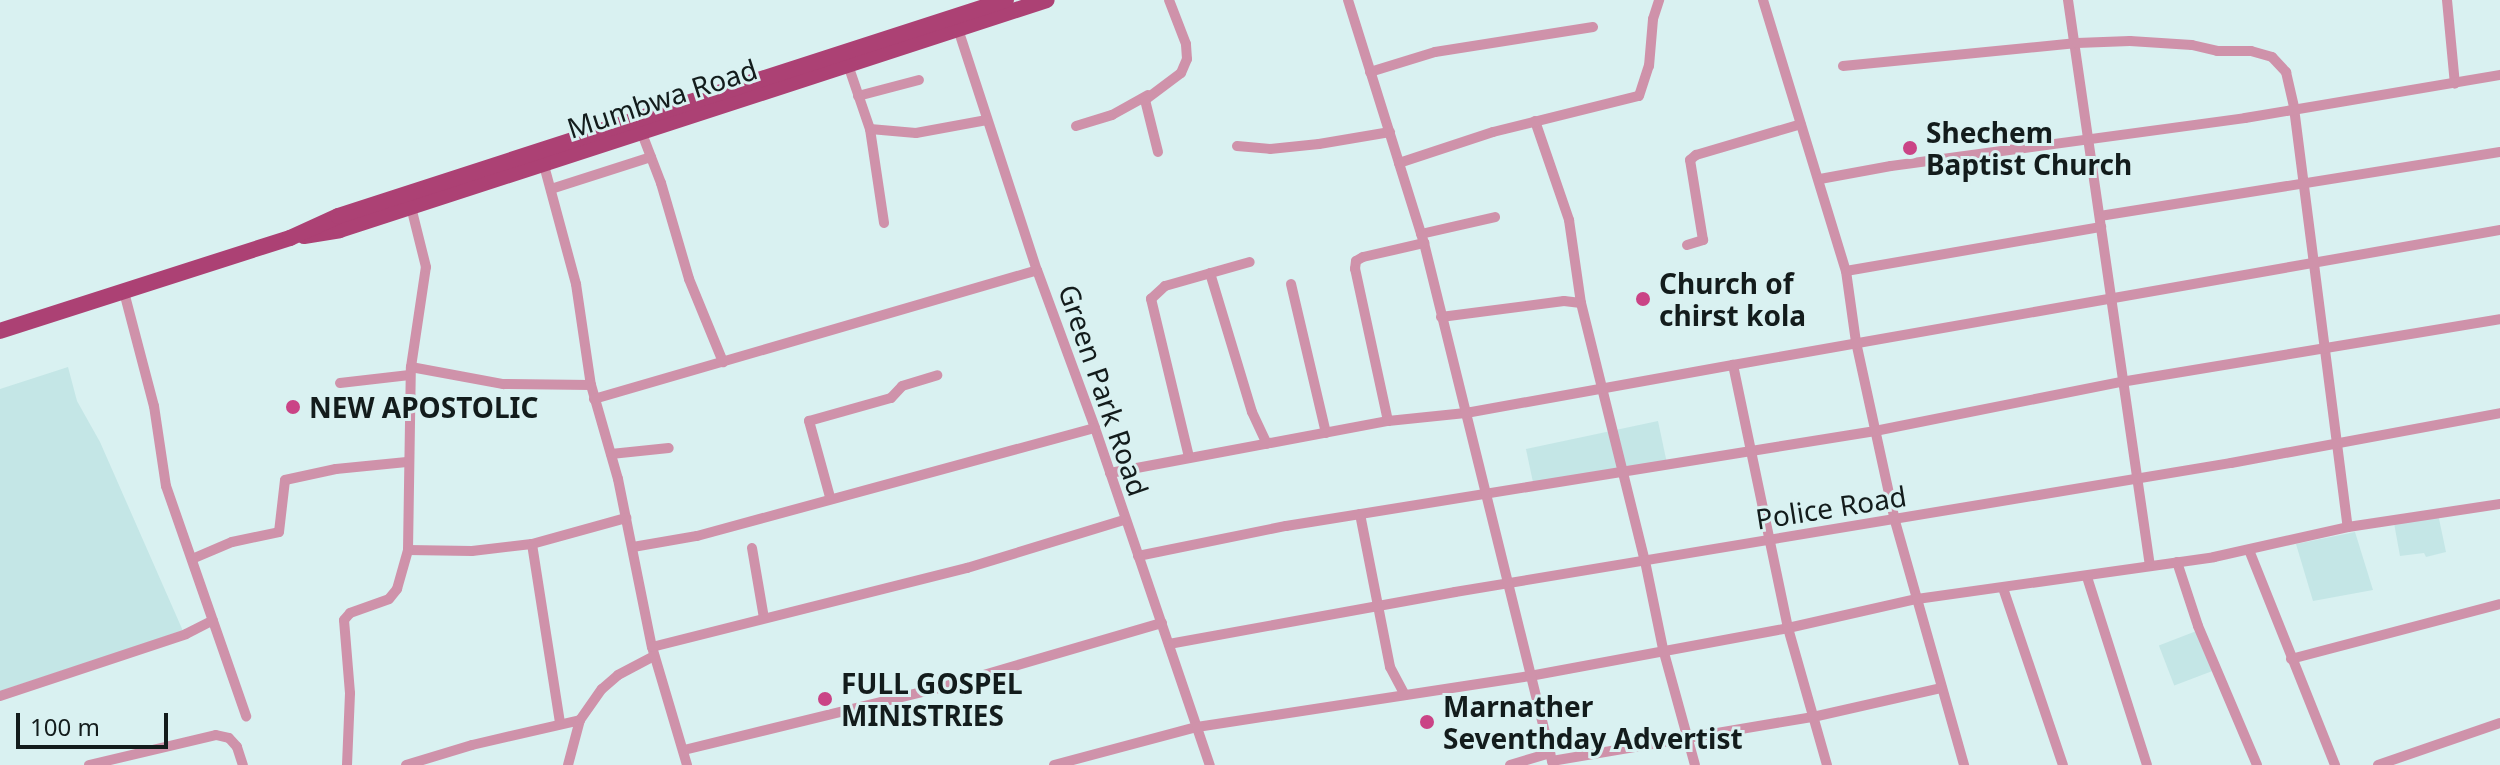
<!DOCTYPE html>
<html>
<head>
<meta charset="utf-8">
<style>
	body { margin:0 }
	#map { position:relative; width:2500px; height:765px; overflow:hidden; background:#d9f1f1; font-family:"Noto Sans",sans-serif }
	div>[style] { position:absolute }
	.built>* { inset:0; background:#c4e6e6; transform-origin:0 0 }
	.minor>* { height:10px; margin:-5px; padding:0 5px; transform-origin:5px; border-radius:5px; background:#cf92aa }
	.primary>* { height:16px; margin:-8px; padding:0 8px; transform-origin:8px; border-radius:8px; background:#ac4174 }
	.dots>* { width:22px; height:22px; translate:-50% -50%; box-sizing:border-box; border:4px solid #d9f1f1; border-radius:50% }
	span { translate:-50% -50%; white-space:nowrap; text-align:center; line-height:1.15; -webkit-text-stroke:6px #d9f1f1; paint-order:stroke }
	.street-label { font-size:28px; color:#131c1c }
	.poi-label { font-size:28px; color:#131c1c; font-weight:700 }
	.left { translate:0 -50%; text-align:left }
	.scale { position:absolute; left:16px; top:713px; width:152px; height:36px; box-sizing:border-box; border:4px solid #131c1c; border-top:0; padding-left:10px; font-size:24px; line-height:28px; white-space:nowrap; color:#131c1c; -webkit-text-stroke:6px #d9f1f1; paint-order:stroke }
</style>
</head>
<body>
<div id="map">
	<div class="built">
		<i style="clip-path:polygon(68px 367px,77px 401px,100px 442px,183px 631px,0 691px,0 389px)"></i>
		<i style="left:1658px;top:421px;width:40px;height:135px;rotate:78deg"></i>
		<i style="clip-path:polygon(2438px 514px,2446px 552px,2426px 557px,2424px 553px,2400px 556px,2394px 523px)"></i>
		<i style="clip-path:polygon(2355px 532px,2373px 590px,2313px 601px,2296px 544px)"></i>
		<i style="left:2199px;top:630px;width:43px;height:43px;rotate:69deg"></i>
	</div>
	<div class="minor">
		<i style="left:1348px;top:0;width:171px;rotate:72.6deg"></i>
		<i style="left:1763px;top:0;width:283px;rotate:73deg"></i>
		<i style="left:1846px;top:271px;width:72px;rotate:82deg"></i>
		<i style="left:1856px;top:342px;width:183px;rotate:77.7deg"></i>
		<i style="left:1895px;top:521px;width:254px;rotate:74.2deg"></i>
		<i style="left:2068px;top:0;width:572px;rotate:81.76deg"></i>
		<i style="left:2447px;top:0;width:84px;rotate:84.6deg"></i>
		<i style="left:958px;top:29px;width:254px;rotate:71.9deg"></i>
		<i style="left:1037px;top:270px;width:168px;rotate:69.8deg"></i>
		<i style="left:1095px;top:428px;width:356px;rotate:71.2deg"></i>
		<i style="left:847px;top:62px;width:71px;rotate:71.1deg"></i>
		<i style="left:870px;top:129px;width:95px;rotate:81.5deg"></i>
		<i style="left:1843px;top:66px;width:235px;rotate:-5.6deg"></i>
		<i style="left:2077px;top:43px;width:53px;rotate:-2.2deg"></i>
		<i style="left:2130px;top:41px;width:62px;rotate:3.7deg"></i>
		<i style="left:2192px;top:45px;width:26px;rotate:13deg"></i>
		<i style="left:2217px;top:51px;width:34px"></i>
		<i style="left:2251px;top:51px;width:22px;rotate:16deg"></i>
		<i style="left:2272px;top:57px;width:21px;rotate:47deg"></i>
		<i style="left:2286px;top:72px;width:37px;rotate:77deg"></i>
		<i style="left:2294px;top:108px;width:422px;rotate:82.7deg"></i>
		<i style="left:1370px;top:72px;width:68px;rotate:-17.1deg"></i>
		<i style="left:1435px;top:52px;width:160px;rotate:-9deg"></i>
		<i style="left:858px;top:96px;width:63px;rotate:-14.7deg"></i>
		<i style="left:1535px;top:121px;width:105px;rotate:71deg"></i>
		<i style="left:1569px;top:220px;width:84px;rotate:81.8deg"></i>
		<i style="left:1076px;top:126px;width:38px;rotate:-17deg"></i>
		<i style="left:1112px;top:115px;width:41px;rotate:-29.1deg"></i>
		<i style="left:870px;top:129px;width:46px;rotate:5deg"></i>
		<i style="left:916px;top:133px;width:72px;rotate:-10.4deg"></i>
		<i style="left:641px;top:131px;width:56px;rotate:69deg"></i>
		<i style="left:661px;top:183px;width:100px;rotate:73.7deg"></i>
		<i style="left:689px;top:279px;width:90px;rotate:67.7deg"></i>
		<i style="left:1237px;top:146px;width:33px;rotate:5deg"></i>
		<i style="left:1270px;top:149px;width:49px;rotate:-5.8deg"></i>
		<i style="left:1319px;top:144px;width:72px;rotate:-9.6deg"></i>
		<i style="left:1158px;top:152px;width:54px;rotate:-104deg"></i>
		<i style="left:1145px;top:100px;width:45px;rotate:-36.9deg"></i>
		<i style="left:1181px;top:73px;width:15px;rotate:-67deg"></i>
		<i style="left:1187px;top:59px;width:15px;rotate:-94deg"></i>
		<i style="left:1186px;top:44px;width:47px;rotate:-111.1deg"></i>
		<i style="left:542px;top:158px;width:131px;rotate:74.9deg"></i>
		<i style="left:576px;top:284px;width:102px;rotate:81.6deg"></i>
		<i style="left:591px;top:385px;width:98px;rotate:74deg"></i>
		<i style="left:618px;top:479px;width:171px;rotate:78.6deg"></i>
		<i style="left:1820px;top:179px;width:72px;rotate:-10.4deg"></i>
		<i style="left:1891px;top:166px;width:357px;rotate:-7.7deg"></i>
		<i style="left:2245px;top:118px;width:259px;rotate:-9.6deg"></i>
		<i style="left:551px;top:189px;width:105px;rotate:-17.7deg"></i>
		<i style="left:2100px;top:216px;width:405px;rotate:-9.1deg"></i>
		<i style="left:1421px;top:234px;width:76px;rotate:-12.9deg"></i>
		<i style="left:1687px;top:245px;width:17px;rotate:-17deg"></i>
		<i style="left:1703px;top:240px;width:81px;rotate:-99.2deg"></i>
		<i style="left:1690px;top:160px;width:8px;rotate:-40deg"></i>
		<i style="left:1696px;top:155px;width:109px;rotate:-16.4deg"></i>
		<i style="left:1846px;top:271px;width:259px;rotate:-9.8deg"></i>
		<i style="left:1210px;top:273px;width:145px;rotate:73.2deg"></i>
		<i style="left:1252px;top:412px;width:35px;rotate:65deg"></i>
		<i style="left:1291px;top:284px;width:153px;rotate:76.8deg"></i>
		<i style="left:124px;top:292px;width:118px;rotate:75.3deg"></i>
		<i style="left:154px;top:406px;width:81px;rotate:81.5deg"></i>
		<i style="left:166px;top:486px;width:244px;rotate:70.8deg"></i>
		<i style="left:1441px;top:317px;width:124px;rotate:-7.4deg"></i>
		<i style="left:1564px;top:301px;width:17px;rotate:7deg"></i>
		<i style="left:1581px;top:303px;width:266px;rotate:76.1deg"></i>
		<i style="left:1645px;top:561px;width:90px;rotate:78.4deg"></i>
		<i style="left:1663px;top:649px;width:120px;rotate:74.6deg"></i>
		<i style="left:411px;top:367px;width:94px;rotate:10.5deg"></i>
		<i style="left:503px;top:384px;width:88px;rotate:0.7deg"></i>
		<i style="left:340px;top:383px;width:70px;rotate:-6.5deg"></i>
		<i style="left:594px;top:399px;width:461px;rotate:-16.2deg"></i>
		<i style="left:1388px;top:421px;width:156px;rotate:-102.2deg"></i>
		<i style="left:1355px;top:269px;width:8px;rotate:-83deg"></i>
		<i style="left:1356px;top:261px;width:8px;rotate:-30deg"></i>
		<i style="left:1363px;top:257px;width:63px;rotate:-12.9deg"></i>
		<i style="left:611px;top:454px;width:58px;rotate:-5.9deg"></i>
		<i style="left:1189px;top:457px;width:163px;rotate:-103.5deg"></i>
		<i style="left:1151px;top:299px;width:19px;rotate:-43deg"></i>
		<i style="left:1165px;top:286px;width:88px;rotate:-15.8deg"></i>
		<i style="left:1110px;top:473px;width:283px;rotate:-10.6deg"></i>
		<i style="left:1388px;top:421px;width:78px;rotate:-5.9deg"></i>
		<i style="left:1466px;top:413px;width:271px;rotate:-10.2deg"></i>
		<i style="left:830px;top:497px;width:79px;rotate:-105.4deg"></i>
		<i style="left:809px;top:421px;width:85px;rotate:-15.7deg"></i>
		<i style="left:891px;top:398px;width:16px;rotate:-47deg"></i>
		<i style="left:902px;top:386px;width:37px;rotate:-17deg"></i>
		<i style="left:1360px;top:514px;width:156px;rotate:78.9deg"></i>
		<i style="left:1390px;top:667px;width:30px;rotate:62deg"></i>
		<i style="left:532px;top:544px;width:181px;rotate:81.1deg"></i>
		<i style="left:633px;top:547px;width:65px;rotate:-9.8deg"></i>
		<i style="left:697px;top:536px;width:412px;rotate:-15.2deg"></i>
		<i style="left:752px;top:548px;width:71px;rotate:80.3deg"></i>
		<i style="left:408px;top:550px;width:64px;rotate:0.9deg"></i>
		<i style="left:472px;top:551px;width:60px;rotate:-6.7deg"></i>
		<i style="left:532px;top:544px;width:98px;rotate:-15.5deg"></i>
		<i style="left:2249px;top:550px;width:232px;rotate:68.2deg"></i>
		<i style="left:1138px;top:556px;width:151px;rotate:-11.5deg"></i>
		<i style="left:1286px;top:526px;width:597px;rotate:-9.16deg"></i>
		<i style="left:1875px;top:431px;width:251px;rotate:-11.3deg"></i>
		<i style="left:2121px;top:382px;width:384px;rotate:-9.4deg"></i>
		<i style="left:192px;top:559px;width:43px;rotate:-23deg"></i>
		<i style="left:232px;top:542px;width:48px;rotate:-12deg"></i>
		<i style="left:279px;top:532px;width:52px;rotate:-83.4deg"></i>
		<i style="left:285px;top:480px;width:52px;rotate:-12.2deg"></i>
		<i style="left:336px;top:469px;width:71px;rotate:-5.6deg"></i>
		<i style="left:2177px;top:562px;width:67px;rotate:71.8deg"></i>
		<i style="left:2198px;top:626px;width:151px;rotate:67deg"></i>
		<i style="left:2087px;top:577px;width:197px;rotate:72.3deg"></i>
		<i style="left:2003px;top:588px;width:187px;rotate:71.3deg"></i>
		<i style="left:1169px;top:644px;width:291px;rotate:-10.3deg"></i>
		<i style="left:1455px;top:592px;width:787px;rotate:-9.44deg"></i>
		<i style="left:2231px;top:463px;width:274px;rotate:-10.5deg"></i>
		<i style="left:2291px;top:659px;width:216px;rotate:-14.7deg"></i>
		<i style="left:0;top:696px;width:196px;rotate:-18.4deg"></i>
		<i style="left:186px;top:634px;width:30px;rotate:-27deg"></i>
		<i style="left:684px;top:750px;width:270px;rotate:-13.7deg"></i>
		<i style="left:946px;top:686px;width:225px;rotate:-16.3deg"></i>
		<i style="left:1552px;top:761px;width:265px;rotate:-9.6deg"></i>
		<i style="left:1813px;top:717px;width:132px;rotate:-12.7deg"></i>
		<i style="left:89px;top:765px;width:130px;rotate:-13.3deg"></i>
		<i style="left:216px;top:735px;width:13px;rotate:13deg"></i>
		<i style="left:229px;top:738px;width:12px;rotate:48deg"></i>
		<i style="left:237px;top:747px;width:19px;rotate:72deg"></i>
		<i style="left:347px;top:765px;width:72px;rotate:-87.6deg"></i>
		<i style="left:350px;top:693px;width:73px;rotate:-94.7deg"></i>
		<i style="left:344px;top:620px;width:9px;rotate:-49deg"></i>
		<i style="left:350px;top:613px;width:41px;rotate:-19.7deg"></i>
		<i style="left:389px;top:599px;width:13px;rotate:-51deg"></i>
		<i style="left:397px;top:589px;width:41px;rotate:-74.2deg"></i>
		<i style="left:408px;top:550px;width:183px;rotate:-89.1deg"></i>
		<i style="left:411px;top:367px;width:101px;rotate:-81.5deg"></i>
		<i style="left:426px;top:267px;width:62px;rotate:-104deg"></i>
		<i style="left:406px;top:765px;width:69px;rotate:-16.9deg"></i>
		<i style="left:472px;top:745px;width:111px;rotate:-13deg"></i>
		<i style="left:568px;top:765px;width:47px;rotate:-75.1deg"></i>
		<i style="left:580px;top:720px;width:38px;rotate:-55deg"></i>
		<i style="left:602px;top:689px;width:21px;rotate:-41deg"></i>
		<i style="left:618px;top:675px;width:41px;rotate:-27.8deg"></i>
		<i style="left:687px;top:765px;width:123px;rotate:-106.5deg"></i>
		<i style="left:652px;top:647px;width:325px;rotate:-14.1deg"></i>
		<i style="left:967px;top:568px;width:164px;rotate:-17deg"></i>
		<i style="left:1054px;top:765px;width:148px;rotate:-14.9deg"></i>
		<i style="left:1197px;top:727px;width:337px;rotate:-8.7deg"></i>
		<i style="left:1530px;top:676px;width:262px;rotate:-10.5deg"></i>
		<i style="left:1788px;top:628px;width:132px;rotate:-12.7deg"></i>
		<i style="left:1917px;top:599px;width:300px;rotate:-8deg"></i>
		<i style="left:2214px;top:557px;width:137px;rotate:-12.6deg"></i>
		<i style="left:2348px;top:527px;width:154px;rotate:-8.6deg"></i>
		<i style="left:1510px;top:765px;width:42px;rotate:-16.7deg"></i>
		<i style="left:1553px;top:765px;width:538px;rotate:-103.88deg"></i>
		<i style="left:1424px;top:243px;width:84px;rotate:-107.4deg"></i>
		<i style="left:1399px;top:163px;width:99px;rotate:-18.3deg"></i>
		<i style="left:1493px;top:132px;width:150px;rotate:-13.9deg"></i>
		<i style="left:1639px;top:96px;width:32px;rotate:-72deg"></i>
		<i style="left:1649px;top:66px;width:47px;rotate:-85.1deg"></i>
		<i style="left:1653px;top:19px;width:20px;rotate:-72deg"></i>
		<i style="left:1827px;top:765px;width:142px;rotate:-105.9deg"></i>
		<i style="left:1788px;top:628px;width:269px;rotate:-101.8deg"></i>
		<i style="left:1733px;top:365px;width:779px;rotate:-9.98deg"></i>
		<i style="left:2378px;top:765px;width:129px;rotate:-19deg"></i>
	</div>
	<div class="primary">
		<i style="left:304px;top:236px;width:36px;rotate:-9deg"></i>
		<i style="left:340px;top:230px;width:743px;rotate:-18.02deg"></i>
		<i style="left:0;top:331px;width:305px;rotate:-17.8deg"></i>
		<i style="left:290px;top:238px;width:53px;rotate:-24.6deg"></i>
		<i style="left:338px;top:216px;width:702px;rotate:-17.92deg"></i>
	</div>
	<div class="dots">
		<i style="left:1910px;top:148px;background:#ca4486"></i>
		<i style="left:1643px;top:299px;background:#ca4486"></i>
		<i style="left:293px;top:407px;background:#ca4486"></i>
		<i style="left:825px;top:699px;background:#ca4486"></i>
		<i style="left:1427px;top:722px;background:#ca4486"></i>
	</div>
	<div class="street-label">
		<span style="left:662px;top:98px;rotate:-18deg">Mumbwa Road</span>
		<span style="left:1104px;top:390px;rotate:71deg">Green Park Road</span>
		<span style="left:1831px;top:507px;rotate:-9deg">Police Road</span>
	</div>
	<div class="poi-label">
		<span class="left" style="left:1926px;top:148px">Shechem<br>Baptist Church</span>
		<span class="left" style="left:1659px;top:299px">Church of<br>chirst kola</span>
		<span class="left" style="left:309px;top:407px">NEW APOSTOLIC</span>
		<span class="left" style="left:841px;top:699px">FULL GOSPEL<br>MINISTRIES</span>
		<span class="left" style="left:1443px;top:722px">Marnather<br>Seventhday Advertist</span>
	</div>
	<div class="scale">100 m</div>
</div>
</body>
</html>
